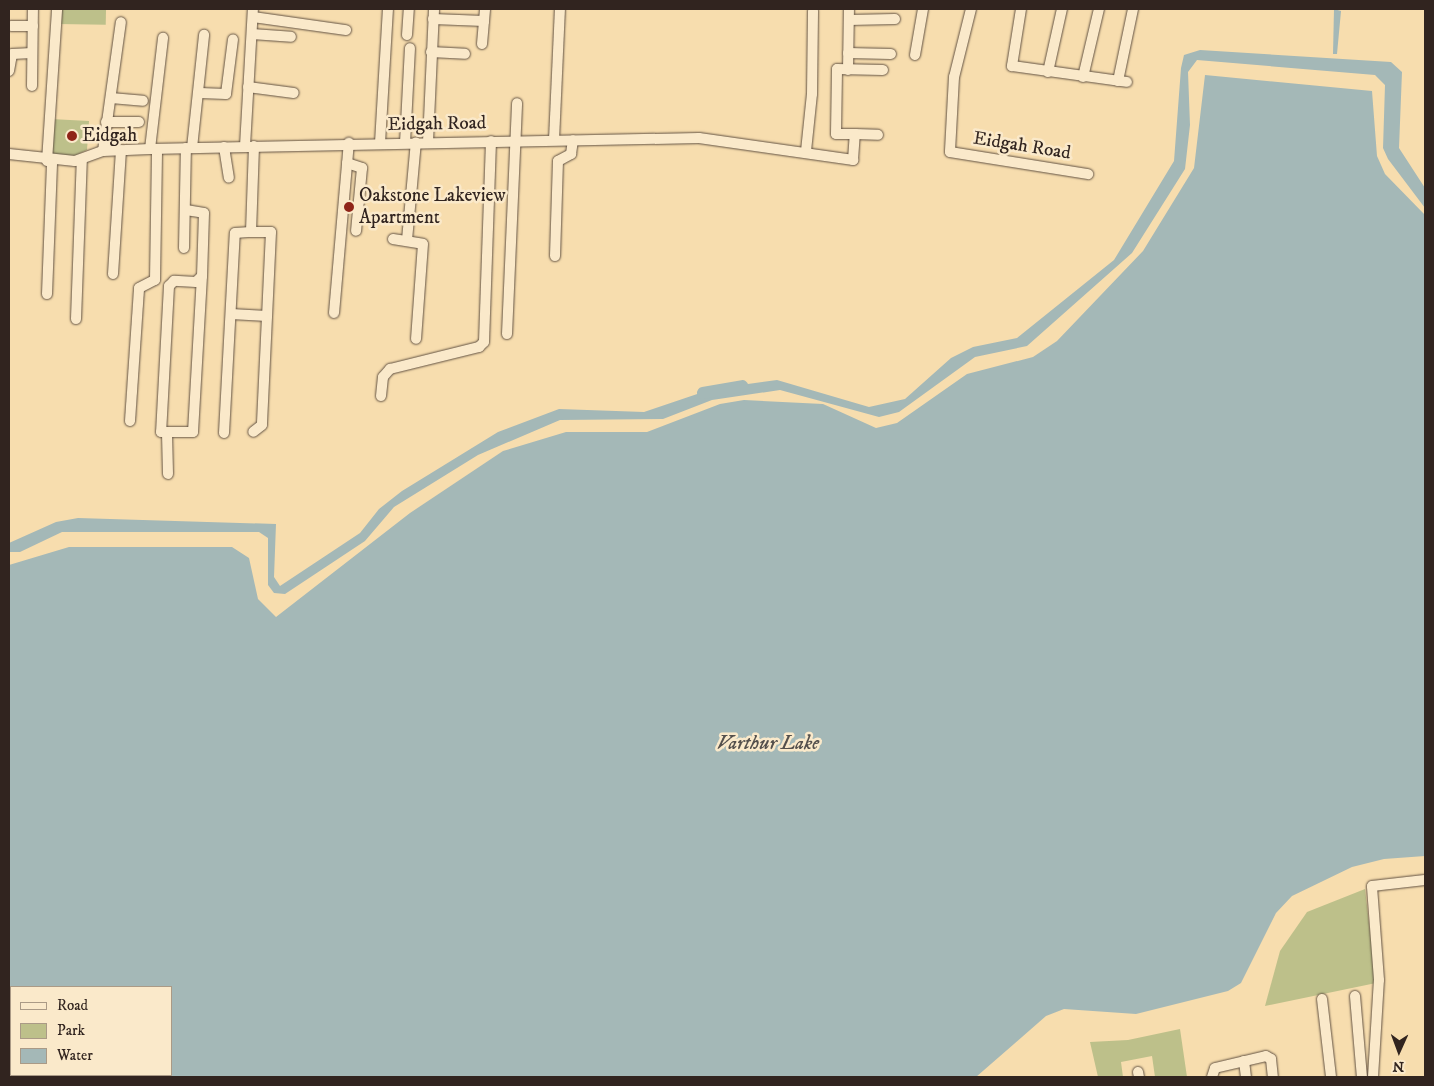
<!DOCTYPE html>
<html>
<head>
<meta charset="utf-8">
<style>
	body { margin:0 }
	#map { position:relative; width:1434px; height:1086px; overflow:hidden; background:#f7ddae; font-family:"IM FELL DW Pica",serif }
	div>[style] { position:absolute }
	.green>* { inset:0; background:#bdc08a; transform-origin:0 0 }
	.water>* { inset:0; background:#a4b8b7 }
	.river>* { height:12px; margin:-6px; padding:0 6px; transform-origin:6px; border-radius:6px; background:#a4b8b7 }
	.roads { filter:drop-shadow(0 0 1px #625243) drop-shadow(0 0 1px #625243) }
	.minor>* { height:10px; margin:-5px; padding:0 5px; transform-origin:5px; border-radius:5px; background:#fae9ca }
	.dots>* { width:14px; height:14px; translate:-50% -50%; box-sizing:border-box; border:2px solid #fae9ca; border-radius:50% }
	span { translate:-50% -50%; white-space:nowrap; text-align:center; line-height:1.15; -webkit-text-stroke:5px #fae9ca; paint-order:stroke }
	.street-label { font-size:19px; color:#31241f }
	.poi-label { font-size:19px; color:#31241f }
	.left { translate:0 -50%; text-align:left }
	.water-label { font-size:20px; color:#54504d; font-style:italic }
	.frame { position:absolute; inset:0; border:10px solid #31241f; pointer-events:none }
	.legend { position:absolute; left:10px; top:986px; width:162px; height:90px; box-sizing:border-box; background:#fae9ca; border:1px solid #aa9a86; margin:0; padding:6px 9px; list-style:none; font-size:15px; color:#31241f }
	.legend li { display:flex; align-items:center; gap:10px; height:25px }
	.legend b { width:25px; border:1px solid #aa9a86 }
	.north { position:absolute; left:1374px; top:1026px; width:50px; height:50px; -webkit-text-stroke:4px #fae9ca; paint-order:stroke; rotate:182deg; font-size:14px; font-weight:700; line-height:20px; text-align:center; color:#31241f }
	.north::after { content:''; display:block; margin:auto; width:18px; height:22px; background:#31241f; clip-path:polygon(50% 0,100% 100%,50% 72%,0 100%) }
</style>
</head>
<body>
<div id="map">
	<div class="green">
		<i style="left:58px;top:9px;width:48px;height:15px;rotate:1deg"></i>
		<i style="clip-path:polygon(51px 119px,89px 121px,87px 150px,72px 157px,49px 156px)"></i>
		<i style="clip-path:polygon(1365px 889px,1376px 983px,1265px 1006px,1280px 951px,1307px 912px)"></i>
		<i style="clip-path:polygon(1180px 1029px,1187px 1077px,1155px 1077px,1152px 1056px,1121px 1062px,1123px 1077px,1098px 1077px,1090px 1042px,1128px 1040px)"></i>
	</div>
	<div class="water">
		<i style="clip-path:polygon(1334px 9px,1341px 11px,1337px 54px,1333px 54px)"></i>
		<i style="clip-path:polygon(1200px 50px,1391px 62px,1402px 72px,1399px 148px,1425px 188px,1425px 208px,1388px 159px,1383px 148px,1385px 85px,1375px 75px,1197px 60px,1188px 72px,1190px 125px,1185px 169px,1132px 253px,1027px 346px,975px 357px,899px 412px,879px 417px,780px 390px,712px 400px,663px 419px,560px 420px,478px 455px,394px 507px,365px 541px,285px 594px,274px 593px,268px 585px,268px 538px,259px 532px,62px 532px,20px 552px,9px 552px,9px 543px,56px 522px,78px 518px,276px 524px,274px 577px,280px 586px,360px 533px,379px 509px,402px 491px,498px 432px,559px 409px,644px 412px,712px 389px,777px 380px,869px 407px,905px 399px,951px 358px,973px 347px,1017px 338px,1114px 260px,1174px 161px,1181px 68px,1184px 55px)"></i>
		<i style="clip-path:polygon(evenodd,1205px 75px,1372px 91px,1377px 156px,1385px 174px,1425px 215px,1425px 856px,1384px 859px,1352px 867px,1292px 896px,1276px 913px,1241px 983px,1228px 991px,1136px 1014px,1064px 1009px,1046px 1016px,976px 1077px,9px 1077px,9px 565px,69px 547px,232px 547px,249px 558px,258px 599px,276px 617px,410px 513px,503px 451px,566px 432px,647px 432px,720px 404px,744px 400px,823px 404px,876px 428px,897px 423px,967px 374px,1033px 357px,1057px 341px,1143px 251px,1194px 168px,1205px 75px,11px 987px,171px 987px,171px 1075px,11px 1075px,11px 987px)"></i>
	</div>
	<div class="river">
		<i style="left:703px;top:393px;width:40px;rotate:-10deg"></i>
	</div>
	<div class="roads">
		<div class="minor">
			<i style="left:971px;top:9px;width:70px;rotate:104deg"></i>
			<i style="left:954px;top:77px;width:75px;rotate:93.1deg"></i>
			<i style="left:950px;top:152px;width:140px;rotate:9.1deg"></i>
			<i style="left:1021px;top:9px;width:58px;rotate:99deg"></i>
			<i style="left:1012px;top:66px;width:116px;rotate:7.9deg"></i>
			<i style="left:253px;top:17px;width:94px;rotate:8deg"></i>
			<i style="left:433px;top:19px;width:51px;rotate:2.2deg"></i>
			<i style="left:484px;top:21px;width:12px;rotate:-85deg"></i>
			<i style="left:849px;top:20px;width:46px;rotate:-1.2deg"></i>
			<i style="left:11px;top:26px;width:22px"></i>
			<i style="left:252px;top:34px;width:39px;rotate:4deg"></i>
			<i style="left:407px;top:35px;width:26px;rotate:-86deg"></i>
			<i style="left:482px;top:44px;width:23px;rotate:-85deg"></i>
			<i style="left:431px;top:52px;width:34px;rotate:3deg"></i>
			<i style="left:848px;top:53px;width:43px;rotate:1.3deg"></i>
			<i style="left:915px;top:55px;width:47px;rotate:-80.1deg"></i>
			<i style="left:848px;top:70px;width:61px;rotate:-89.1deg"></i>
			<i style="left:9px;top:71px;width:17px;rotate:-80deg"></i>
			<i style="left:12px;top:54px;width:20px;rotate:-3deg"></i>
			<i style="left:1048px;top:72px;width:65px;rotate:-77.5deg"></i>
			<i style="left:1083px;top:77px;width:70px;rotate:-76.8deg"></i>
			<i style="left:1118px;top:81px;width:74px;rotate:-78.2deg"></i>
			<i style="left:32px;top:86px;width:77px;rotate:-89.3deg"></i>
			<i style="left:248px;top:87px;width:46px;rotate:7.4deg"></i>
			<i style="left:200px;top:93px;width:26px;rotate:2deg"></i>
			<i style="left:226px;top:94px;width:55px;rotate:-82.7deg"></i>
			<i style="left:111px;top:98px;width:32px;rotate:5deg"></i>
			<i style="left:106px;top:122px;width:33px"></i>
			<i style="left:855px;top:134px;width:23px;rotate:2deg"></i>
			<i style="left:554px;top:140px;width:131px;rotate:-87.4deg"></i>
			<i style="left:428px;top:142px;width:133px;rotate:-87.4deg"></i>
			<i style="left:380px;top:143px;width:134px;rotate:-86.6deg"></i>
			<i style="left:405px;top:143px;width:95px;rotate:-87deg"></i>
			<i style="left:245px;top:146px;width:137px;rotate:-86.7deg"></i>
			<i style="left:224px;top:147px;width:31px;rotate:81deg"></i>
			<i style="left:192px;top:148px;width:114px;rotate:-83.9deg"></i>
			<i style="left:150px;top:149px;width:112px;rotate:-83.3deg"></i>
			<i style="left:103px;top:151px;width:130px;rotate:-82.1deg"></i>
			<i style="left:806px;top:151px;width:57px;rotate:-84deg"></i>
			<i style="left:812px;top:94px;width:83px;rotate:-89.3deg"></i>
			<i style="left:9px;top:154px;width:66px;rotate:6.1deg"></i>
			<i style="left:75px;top:161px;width:30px;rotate:-20deg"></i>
			<i style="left:103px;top:151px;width:47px;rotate:-2.4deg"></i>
			<i style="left:150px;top:149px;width:549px;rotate:-1.15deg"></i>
			<i style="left:699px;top:138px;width:156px;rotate:8.1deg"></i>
			<i style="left:853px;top:160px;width:26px;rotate:-86deg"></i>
			<i style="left:855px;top:134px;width:19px;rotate:180deg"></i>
			<i style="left:836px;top:134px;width:65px;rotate:-89.1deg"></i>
			<i style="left:837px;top:69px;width:46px;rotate:1.2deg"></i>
			<i style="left:47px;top:161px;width:152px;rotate:-86.2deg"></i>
			<i style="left:347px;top:163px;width:16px;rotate:18deg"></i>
			<i style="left:362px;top:168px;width:63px;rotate:95.4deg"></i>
			<i style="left:186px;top:210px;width:18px;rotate:9deg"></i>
			<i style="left:204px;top:213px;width:63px;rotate:91.8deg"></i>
			<i style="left:202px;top:276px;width:8px;rotate:135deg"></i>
			<i style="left:196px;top:282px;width:22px;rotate:-177deg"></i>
			<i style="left:174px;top:281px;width:7px;rotate:135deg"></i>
			<i style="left:169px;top:286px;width:146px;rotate:93.1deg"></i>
			<i style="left:161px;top:432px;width:32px"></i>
			<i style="left:193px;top:432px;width:156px;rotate:-86.7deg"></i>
			<i style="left:251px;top:232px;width:20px"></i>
			<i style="left:271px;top:232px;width:193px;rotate:92.7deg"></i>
			<i style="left:262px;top:425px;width:11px;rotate:142deg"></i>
			<i style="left:393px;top:239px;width:30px;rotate:9deg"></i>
			<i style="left:423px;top:244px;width:95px;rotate:94.2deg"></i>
			<i style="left:407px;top:240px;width:98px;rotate:-84.8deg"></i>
			<i style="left:184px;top:248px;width:100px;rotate:-88.9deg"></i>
			<i style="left:555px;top:256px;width:95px;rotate:-88.2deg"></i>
			<i style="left:558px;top:161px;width:15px;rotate:-28deg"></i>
			<i style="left:571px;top:154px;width:14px;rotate:-82deg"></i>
			<i style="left:113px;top:274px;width:124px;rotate:-86.3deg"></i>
			<i style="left:47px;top:294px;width:133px;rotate:-87.8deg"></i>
			<i style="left:334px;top:313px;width:171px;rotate:-85deg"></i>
			<i style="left:231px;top:314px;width:36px;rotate:3deg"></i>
			<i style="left:76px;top:319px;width:160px;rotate:-87.9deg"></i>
			<i style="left:507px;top:334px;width:231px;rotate:-87.5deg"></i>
			<i style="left:381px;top:396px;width:19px;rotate:-84deg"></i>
			<i style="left:383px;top:377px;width:11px;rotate:-49deg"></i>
			<i style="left:390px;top:369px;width:92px;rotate:-13.9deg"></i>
			<i style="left:479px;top:347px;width:7px;rotate:-45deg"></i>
			<i style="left:484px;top:342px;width:201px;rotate:-88deg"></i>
			<i style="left:130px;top:421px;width:133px;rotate:-86.1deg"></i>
			<i style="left:139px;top:288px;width:18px;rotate:-27deg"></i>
			<i style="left:155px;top:280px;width:131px;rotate:-89.1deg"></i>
			<i style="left:167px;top:433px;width:41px;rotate:88.6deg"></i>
			<i style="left:224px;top:433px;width:200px;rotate:-86.9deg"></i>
			<i style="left:235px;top:233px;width:16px;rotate:-4deg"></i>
			<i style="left:251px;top:232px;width:86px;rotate:-88deg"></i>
			<i style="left:1355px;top:996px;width:81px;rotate:85.1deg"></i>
			<i style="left:1322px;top:999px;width:79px;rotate:83.4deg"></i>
			<i style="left:1244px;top:1061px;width:16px;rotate:83deg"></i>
			<i style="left:1138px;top:1072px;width:5px;rotate:79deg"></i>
			<i style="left:1212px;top:1077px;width:9px;rotate:-72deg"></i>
			<i style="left:1215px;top:1068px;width:52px;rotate:-13.2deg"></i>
			<i style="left:1266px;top:1056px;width:6px;rotate:31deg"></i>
			<i style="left:1271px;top:1059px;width:18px;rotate:84deg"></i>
			<i style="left:1373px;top:1077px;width:97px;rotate:-86.5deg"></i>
			<i style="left:1379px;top:980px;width:94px;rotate:-94.3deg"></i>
			<i style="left:1372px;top:886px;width:53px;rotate:-6.5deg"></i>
		</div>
	</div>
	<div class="dots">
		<i style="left:72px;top:136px;background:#8f2418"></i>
		<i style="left:349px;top:207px;background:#8f2418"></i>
	</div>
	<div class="street-label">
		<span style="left:437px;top:124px;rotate:-1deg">Eidgah Road</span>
		<span style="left:1022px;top:146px;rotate:9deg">Eidgah Road</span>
	</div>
	<div class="poi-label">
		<span class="left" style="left:82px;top:136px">Eidgah</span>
		<span class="left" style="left:359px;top:207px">Oakstone Lakeview<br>Apartment</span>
	</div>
	<div class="water-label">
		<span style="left:768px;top:743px">Varthur Lake</span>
	</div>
	<div class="frame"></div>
	<ul class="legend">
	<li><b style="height:6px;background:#fae9ca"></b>Road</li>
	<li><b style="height:14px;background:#bdc08a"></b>Park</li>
	<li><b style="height:14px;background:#a4b8b7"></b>Water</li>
	</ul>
	<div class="north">N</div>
</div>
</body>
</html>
